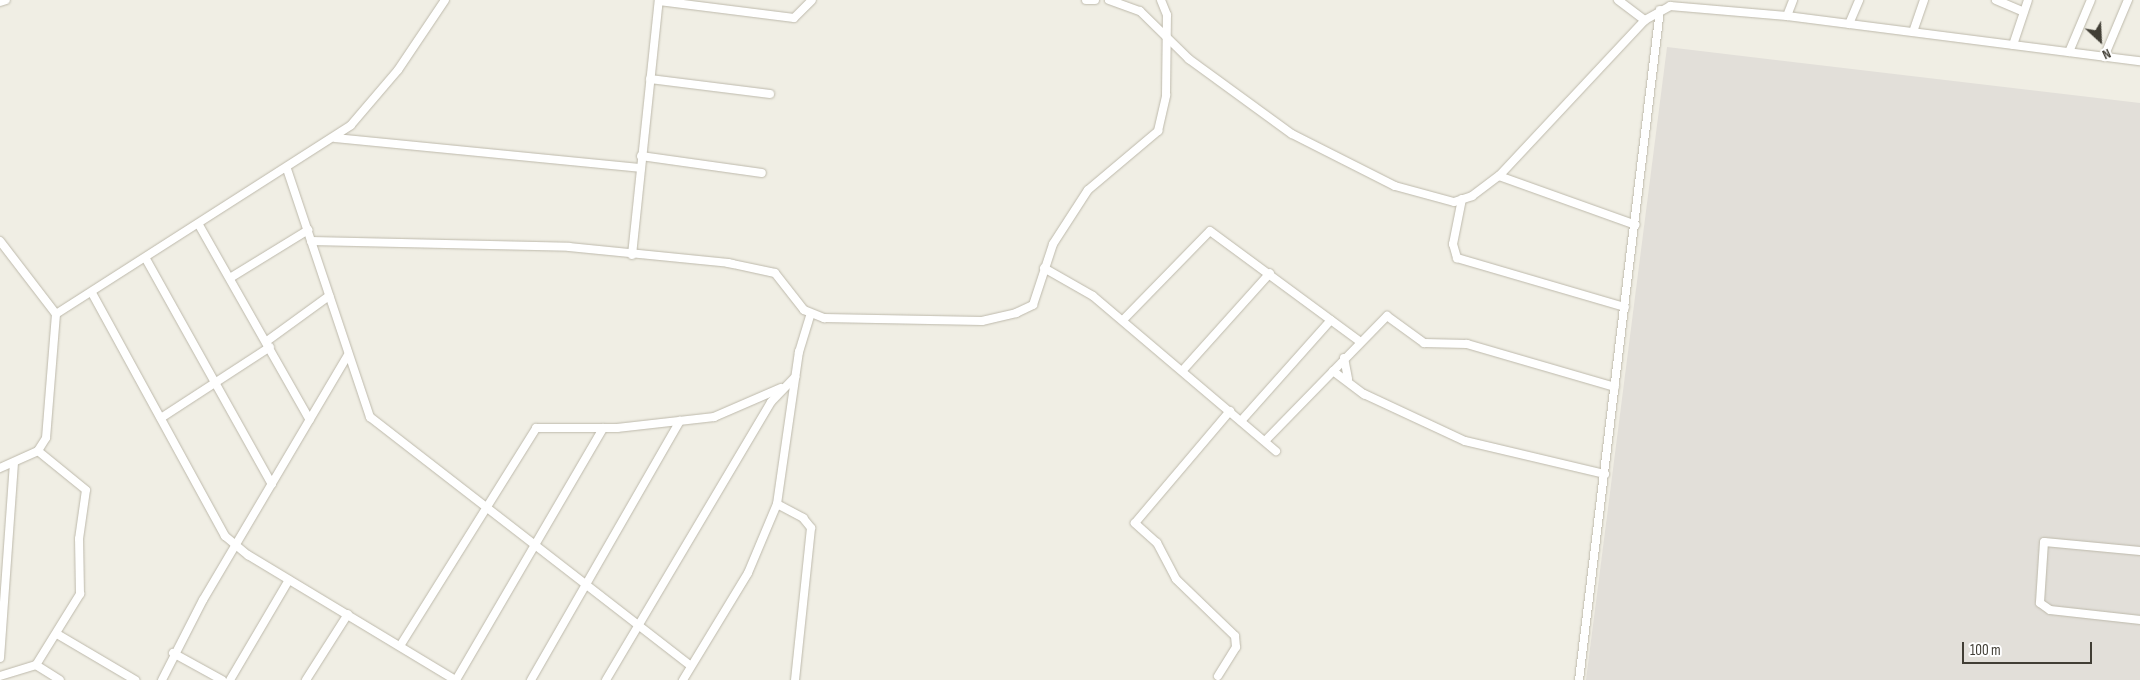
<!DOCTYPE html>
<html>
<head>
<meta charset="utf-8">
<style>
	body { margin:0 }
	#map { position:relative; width:2140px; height:680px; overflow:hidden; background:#f0eee4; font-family:"Sofia Sans Condensed",sans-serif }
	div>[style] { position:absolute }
	.industrial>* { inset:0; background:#e2dfd9 }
	.roads { filter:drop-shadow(0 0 1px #bdb9ab) drop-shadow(0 0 1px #bdb9ab) }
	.minor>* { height:8px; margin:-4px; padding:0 4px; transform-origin:4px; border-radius:4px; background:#fff }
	span { translate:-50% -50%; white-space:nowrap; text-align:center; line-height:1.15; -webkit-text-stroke:4px #fff; paint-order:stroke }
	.north { position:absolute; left:2075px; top:15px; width:50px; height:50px; -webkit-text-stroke:4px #fff; paint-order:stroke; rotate:155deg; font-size:14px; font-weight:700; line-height:20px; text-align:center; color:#413e35 }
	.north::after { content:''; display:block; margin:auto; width:18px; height:22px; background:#413e35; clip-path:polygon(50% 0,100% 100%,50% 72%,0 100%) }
	.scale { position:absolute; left:1962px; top:642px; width:130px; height:22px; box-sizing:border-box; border:2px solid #413e35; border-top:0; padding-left:6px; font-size:15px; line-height:18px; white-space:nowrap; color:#413e35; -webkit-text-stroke:4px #fff; paint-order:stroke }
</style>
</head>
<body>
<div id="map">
	<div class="industrial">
		<i style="clip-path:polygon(1667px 47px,2140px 103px,2140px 680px,1586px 680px)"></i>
	</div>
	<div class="roads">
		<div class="minor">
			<i style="left:1086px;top:0;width:9px"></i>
			<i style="left:1109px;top:0;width:33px;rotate:20deg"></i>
			<i style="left:1140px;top:11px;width:69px;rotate:44.4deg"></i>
			<i style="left:1189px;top:59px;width:127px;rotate:36.1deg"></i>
			<i style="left:1292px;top:134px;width:115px;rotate:26.8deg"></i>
			<i style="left:1395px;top:186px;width:61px;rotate:15.2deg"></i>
			<i style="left:1454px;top:202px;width:19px;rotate:-18deg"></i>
			<i style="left:1472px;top:196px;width:34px;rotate:-37deg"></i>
			<i style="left:1499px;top:176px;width:214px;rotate:-46.9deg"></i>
			<i style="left:1645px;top:20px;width:29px;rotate:-29deg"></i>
			<i style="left:1670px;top:6px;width:117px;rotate:4.9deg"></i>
			<i style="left:1787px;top:16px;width:356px;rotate:7.3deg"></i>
			<i style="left:1618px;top:0;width:34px;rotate:37deg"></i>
			<i style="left:1996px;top:0;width:30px;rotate:23deg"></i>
			<i style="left:659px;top:1px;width:136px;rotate:7.2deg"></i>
			<i style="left:794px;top:18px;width:25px;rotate:-45deg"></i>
			<i style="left:0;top:2px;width:6px;rotate:-18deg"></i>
			<i style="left:1787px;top:16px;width:17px;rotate:-69deg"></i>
			<i style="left:1849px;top:24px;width:26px;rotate:-67deg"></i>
			<i style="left:1913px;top:32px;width:34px;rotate:-71deg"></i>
			<i style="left:2013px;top:45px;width:47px;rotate:-71.6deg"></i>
			<i style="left:2069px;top:52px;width:56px;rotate:-67.1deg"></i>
			<i style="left:2104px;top:57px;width:62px;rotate:-67.2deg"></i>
			<i style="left:650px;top:79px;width:121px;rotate:7.1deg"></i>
			<i style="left:335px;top:138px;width:306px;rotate:5.6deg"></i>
			<i style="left:641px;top:156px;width:122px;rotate:8deg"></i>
			<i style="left:287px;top:169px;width:262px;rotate:71.5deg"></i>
			<i style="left:370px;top:417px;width:406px;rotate:37.8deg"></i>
			<i style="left:1499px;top:176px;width:145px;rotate:19.7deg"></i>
			<i style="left:1462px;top:199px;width:46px;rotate:101.3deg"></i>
			<i style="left:1453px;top:244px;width:15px;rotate:74deg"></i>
			<i style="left:1457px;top:258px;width:175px;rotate:16.3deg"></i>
			<i style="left:199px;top:225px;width:224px;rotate:60.4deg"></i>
			<i style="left:0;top:241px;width:92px;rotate:52.5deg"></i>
			<i style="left:56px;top:314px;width:124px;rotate:94.6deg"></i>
			<i style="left:46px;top:438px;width:15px;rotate:122deg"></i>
			<i style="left:38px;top:451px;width:42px;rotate:155.9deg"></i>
			<i style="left:311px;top:241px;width:258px;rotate:1.3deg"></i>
			<i style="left:569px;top:247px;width:160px;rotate:5.7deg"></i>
			<i style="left:728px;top:263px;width:48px;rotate:12deg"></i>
			<i style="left:775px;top:273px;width:47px;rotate:51.9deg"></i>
			<i style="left:804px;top:310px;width:22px;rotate:22deg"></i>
			<i style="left:824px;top:318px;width:158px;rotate:1.1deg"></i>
			<i style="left:982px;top:321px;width:35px;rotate:-13deg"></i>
			<i style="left:1016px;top:313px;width:19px;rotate:-25deg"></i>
			<i style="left:1033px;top:305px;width:64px;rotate:-71.8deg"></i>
			<i style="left:1053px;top:244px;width:64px;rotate:-57.1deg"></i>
			<i style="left:1088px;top:190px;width:92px;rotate:-40.1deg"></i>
			<i style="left:1158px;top:131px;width:37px;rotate:-77deg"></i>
			<i style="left:1166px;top:95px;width:80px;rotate:-89.3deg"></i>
			<i style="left:1167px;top:15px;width:16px;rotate:-112deg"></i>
			<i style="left:632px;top:255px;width:256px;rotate:-84deg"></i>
			<i style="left:146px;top:259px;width:258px;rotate:60.8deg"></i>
			<i style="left:1044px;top:268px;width:56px;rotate:29.7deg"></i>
			<i style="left:1093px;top:296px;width:240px;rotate:40.3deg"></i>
			<i style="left:230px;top:278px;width:92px;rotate:-31.6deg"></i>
			<i style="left:92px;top:293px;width:277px;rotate:61.3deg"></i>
			<i style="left:225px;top:536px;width:30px;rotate:40deg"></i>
			<i style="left:248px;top:555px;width:242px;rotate:31.1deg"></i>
			<i style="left:56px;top:314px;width:350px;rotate:-32.6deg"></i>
			<i style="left:351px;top:125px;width:72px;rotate:-49.5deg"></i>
			<i style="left:398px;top:70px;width:84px;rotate:-56.1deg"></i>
			<i style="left:1123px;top:320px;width:124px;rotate:-45.7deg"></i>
			<i style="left:1210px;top:231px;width:185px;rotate:36.4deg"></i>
			<i style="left:267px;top:341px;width:77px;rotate:-36deg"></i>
			<i style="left:1344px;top:358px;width:21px;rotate:79deg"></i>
			<i style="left:1183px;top:370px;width:130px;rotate:-48.1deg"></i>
			<i style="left:1333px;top:371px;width:39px;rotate:37deg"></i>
			<i style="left:1364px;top:394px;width:111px;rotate:25deg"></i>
			<i style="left:1465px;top:441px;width:144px;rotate:13.3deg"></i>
			<i style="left:161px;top:418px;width:130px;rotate:-33.1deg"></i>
			<i style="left:1241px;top:421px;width:135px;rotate:-48.3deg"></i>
			<i style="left:1265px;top:441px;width:175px;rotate:-45.7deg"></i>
			<i style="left:1387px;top:316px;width:46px;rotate:36.1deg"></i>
			<i style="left:1424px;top:343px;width:43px;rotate:1.3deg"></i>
			<i style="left:1467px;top:344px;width:154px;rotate:16.2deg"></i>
			<i style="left:777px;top:504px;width:30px;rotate:28deg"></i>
			<i style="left:803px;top:518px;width:13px;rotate:51deg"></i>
			<i style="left:811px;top:528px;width:153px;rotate:96deg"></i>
			<i style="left:2140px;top:551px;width:96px;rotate:-174.6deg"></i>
			<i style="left:2044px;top:542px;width:61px;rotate:93.8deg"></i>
			<i style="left:2040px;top:603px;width:12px;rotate:35deg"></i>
			<i style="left:2050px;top:610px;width:91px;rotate:6.3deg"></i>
			<i style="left:57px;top:634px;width:91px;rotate:30.5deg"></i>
			<i style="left:400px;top:646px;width:257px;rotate:-58deg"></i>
			<i style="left:536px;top:428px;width:81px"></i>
			<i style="left:617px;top:428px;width:98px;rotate:-6.5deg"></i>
			<i style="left:714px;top:417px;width:73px;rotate:-23.4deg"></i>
			<i style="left:173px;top:653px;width:56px;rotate:28.9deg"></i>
			<i style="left:0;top:658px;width:196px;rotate:-85.9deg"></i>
			<i style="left:36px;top:665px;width:28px;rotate:32deg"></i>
			<i style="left:0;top:676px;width:38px;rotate:-17deg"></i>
			<i style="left:36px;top:665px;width:84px;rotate:-58.2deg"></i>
			<i style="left:80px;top:594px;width:55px;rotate:-91deg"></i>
			<i style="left:79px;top:539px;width:49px;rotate:-81.9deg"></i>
			<i style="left:86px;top:490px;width:62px;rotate:-140.9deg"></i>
			<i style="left:1218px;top:676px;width:34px;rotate:-58deg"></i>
			<i style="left:1236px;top:647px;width:11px;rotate:-95deg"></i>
			<i style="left:1235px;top:636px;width:82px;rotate:-136deg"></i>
			<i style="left:1176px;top:579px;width:41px;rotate:-117.8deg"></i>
			<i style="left:1157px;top:543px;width:30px;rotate:-138deg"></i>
			<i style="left:1135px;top:523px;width:147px;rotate:-49.7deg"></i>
			<i style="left:162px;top:680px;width:90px;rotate:-62.9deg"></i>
			<i style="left:203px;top:600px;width:285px;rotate:-59.4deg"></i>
			<i style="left:230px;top:680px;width:116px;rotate:-59.5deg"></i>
			<i style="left:306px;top:680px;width:78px;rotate:-57.5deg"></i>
			<i style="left:456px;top:680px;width:292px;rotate:-59.7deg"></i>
			<i style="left:531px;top:680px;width:299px;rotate:-60.1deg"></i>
			<i style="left:606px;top:680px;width:323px;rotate:-59.3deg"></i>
			<i style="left:771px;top:402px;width:35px;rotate:-46deg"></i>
			<i style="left:683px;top:680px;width:125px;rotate:-58.7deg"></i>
			<i style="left:748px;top:573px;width:75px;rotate:-67.2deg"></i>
			<i style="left:777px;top:504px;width:154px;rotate:-81.8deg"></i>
			<i style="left:799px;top:352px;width:39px;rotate:-73deg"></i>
			<i style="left:1579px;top:680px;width:675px;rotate:-83.11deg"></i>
		</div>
	</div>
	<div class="north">N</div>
	<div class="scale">100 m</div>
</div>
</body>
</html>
